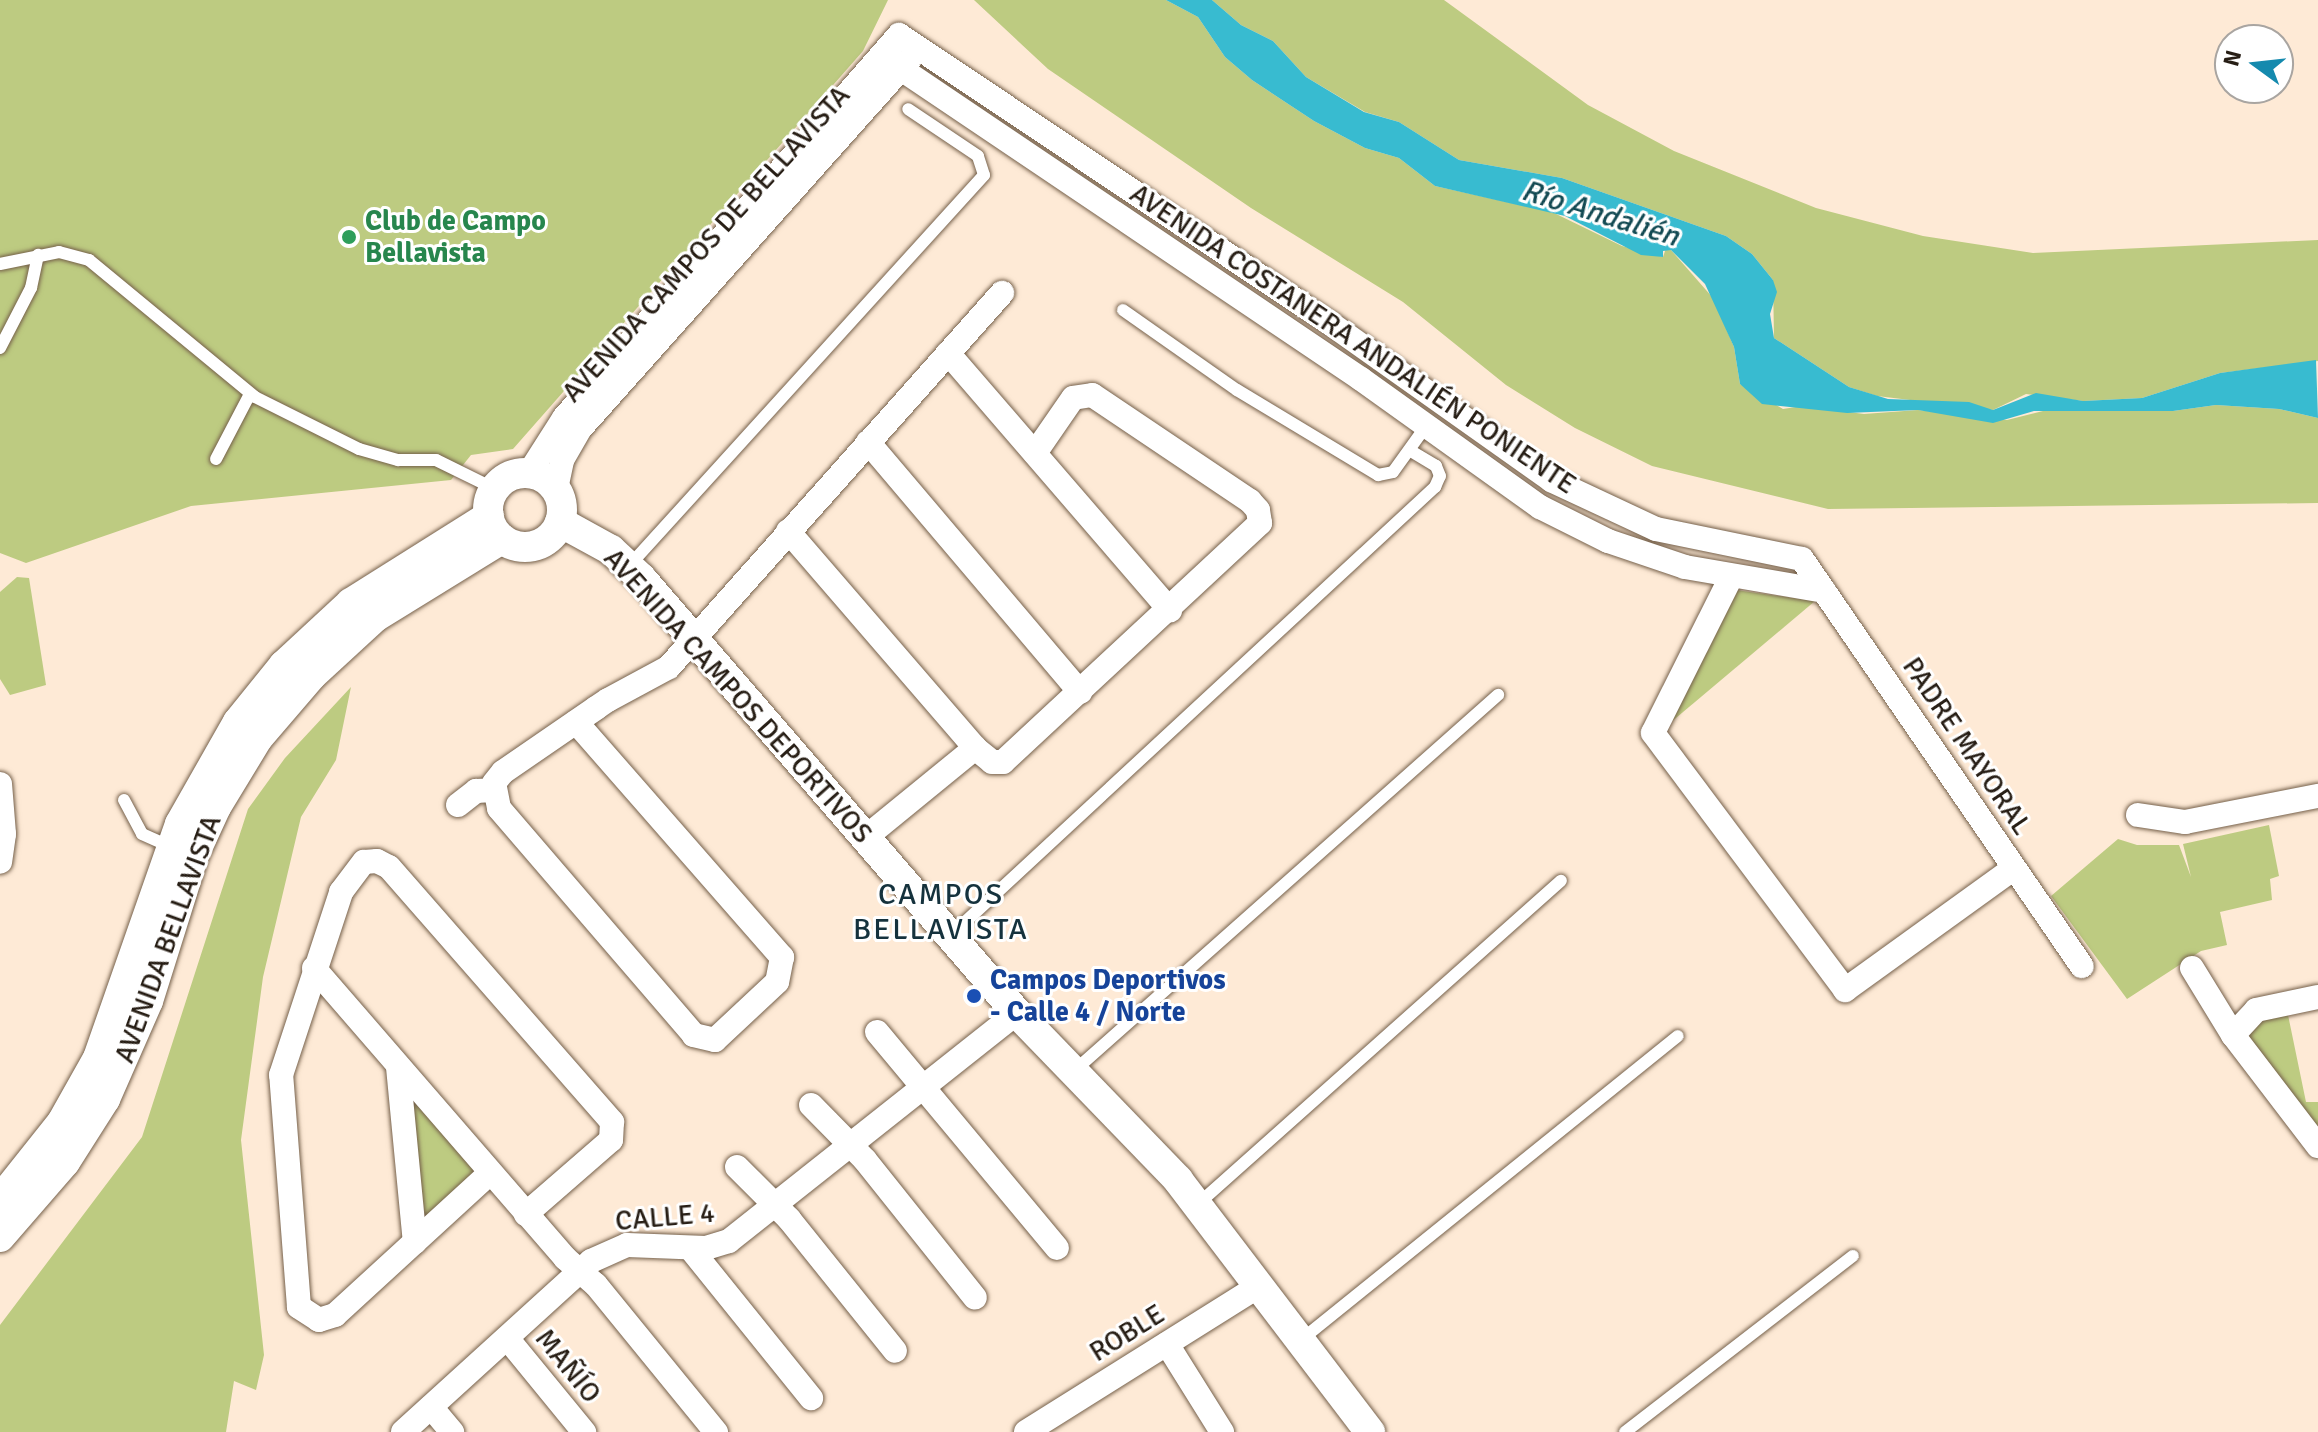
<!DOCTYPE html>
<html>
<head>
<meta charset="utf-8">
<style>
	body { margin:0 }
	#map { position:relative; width:2318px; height:1432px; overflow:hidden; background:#feead6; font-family:Signika,sans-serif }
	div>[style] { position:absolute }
	.green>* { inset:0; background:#bdcb81 }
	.water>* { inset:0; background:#38bbd0 }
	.roads { filter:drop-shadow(0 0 2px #75604a) drop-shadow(0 0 2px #75604a) }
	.service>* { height:12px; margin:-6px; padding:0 6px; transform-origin:6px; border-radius:6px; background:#fff }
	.minor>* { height:24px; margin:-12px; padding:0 12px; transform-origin:12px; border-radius:12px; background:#fff }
	.tertiary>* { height:30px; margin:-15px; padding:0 15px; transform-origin:15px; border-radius:15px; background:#fff }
	.tertiary>.ring { margin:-15px; padding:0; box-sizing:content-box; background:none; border:30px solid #fff; border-radius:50% }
	.dots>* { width:22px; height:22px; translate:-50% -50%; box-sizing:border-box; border:4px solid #fff; border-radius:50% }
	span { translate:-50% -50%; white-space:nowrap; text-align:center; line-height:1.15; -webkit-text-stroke:6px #fff; paint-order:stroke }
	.leisure-label { font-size:28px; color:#27864d; font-weight:700 }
	.left { translate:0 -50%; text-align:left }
	.street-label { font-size:28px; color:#271e15 }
	.transit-label { font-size:28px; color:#164399; font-weight:700 }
	.water-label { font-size:30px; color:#134a53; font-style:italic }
	.neighbourhood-label { font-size:30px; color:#15323d; letter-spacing:2px }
	.north { position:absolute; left:2214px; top:24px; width:80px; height:80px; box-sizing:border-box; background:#fff; border:2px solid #a9a5a1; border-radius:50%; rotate:285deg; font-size:22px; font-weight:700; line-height:32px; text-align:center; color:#271e15 }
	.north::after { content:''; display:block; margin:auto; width:28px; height:36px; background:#158aae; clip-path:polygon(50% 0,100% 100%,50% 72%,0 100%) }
</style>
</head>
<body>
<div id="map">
	<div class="green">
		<i style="clip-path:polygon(0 0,888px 0,863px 51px,513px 449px,471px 455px,451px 480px,191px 506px,26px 563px,0 553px)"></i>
		<i style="clip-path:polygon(974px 0,1166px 0,1198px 17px,1225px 57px,1252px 80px,1314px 121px,1365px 148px,1399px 158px,1435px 186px,1552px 212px,1622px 246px,1663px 257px,1666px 248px,1671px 250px,1713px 298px,1734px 347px,1740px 384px,1783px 409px,1802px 406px,1864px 414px,1918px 410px,2007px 420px,2047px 410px,2173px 411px,2216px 405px,2279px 409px,2318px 418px,2318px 503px,1828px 509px,1652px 466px,1575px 428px,1506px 385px,1403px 302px,1251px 208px,1048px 69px)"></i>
		<i style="clip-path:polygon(1212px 0,1444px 0,1588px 105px,1674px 151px,1816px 208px,1923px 236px,2033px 253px,2318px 240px,2318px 361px,2220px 373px,2142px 398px,2083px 401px,2026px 394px,1993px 410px,1877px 396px,1849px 387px,1774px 338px,1773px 280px,1752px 254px,1726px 236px,1562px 178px,1459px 160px,1399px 122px,1365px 112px,1306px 77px,1273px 41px,1241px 25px)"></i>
		<i style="clip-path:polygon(17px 577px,29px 578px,46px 685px,10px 695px,0 679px,0 592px)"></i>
		<i style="clip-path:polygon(1736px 590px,1815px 601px,1670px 723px)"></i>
		<i style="clip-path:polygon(351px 687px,336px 760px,301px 817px,263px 977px,241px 1140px,264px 1355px,256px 1390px,234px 1381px,226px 1432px,0 1432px,0 1325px,142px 1137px,248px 809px,285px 758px)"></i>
		<i style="clip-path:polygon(2269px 825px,2279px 876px,2270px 879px,2272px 900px,2220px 912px,2227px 945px,2201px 951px,2127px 999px,2051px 896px,2118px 839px,2137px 845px,2179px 845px,2191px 877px,2183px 844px)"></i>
		<i style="clip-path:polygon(2287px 1010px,2306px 1102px,2318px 1102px,2318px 1137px,2241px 1037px,2261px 1015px)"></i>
		<i style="clip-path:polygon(411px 1096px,476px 1173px,425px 1218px)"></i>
	</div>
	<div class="water">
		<i style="clip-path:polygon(1166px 0,1212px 0,1241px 25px,1273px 41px,1306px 77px,1364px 112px,1399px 122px,1459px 160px,1562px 178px,1726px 236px,1752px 254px,1773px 280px,1777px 292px,1770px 314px,1774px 338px,1849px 387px,1888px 399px,1969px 402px,1993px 410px,2036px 393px,2083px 401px,2142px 398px,2220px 373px,2316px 360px,2318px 418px,2279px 409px,2216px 405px,2173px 411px,2034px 411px,1993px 423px,1918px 410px,1847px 413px,1762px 404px,1740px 384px,1734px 347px,1705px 284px,1671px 250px,1663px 251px,1663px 257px,1641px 255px,1565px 216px,1435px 186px,1399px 158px,1365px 148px,1314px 121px,1252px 80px,1225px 57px,1198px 17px)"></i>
	</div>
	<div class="roads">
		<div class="service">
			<i style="left:0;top:264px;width:60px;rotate:-11.5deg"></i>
			<i style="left:59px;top:252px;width:31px;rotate:15deg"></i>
			<i style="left:89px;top:260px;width:215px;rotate:39.5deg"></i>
			<i style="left:255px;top:397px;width:116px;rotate:26.6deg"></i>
			<i style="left:359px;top:449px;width:41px;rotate:15.8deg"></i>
			<i style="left:398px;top:460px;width:38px"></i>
			<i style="left:436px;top:460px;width:66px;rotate:26.2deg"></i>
			<i style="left:1123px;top:310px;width:139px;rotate:35.1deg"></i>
			<i style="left:1237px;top:390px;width:165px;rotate:31.1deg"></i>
			<i style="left:1378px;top:475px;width:15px;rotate:-11deg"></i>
			<i style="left:1393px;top:472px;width:57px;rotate:-54.3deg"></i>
			<i style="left:0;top:348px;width:68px;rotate:-62.7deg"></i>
			<i style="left:31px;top:288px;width:34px;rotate:-78deg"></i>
			<i style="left:216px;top:459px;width:73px;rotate:-62.4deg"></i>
			<i style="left:629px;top:566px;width:528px;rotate:-47.76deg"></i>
			<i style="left:984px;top:175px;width:20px;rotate:-108deg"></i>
			<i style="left:978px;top:156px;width:84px;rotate:-146.1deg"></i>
			<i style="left:124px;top:800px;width:38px;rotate:62deg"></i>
			<i style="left:142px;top:834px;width:32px;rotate:24deg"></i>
			<i style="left:951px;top:935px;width:660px;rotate:-42.79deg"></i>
			<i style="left:1435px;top:487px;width:12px;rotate:-66deg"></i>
			<i style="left:1440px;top:476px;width:11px;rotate:-112deg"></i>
			<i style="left:1436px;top:466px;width:31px;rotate:-149deg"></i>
			<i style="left:1074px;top:1071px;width:567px;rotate:-41.57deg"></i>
			<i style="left:1198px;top:1204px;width:486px;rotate:-41.7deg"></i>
			<i style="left:1301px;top:1340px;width:484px;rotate:-38.9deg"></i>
			<i style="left:1625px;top:1432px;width:288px;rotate:-37.7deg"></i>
		</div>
		<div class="minor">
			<i style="left:882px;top:56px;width:578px;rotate:33.99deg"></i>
			<i style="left:1361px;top:379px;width:220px;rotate:35.6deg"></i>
			<i style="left:1540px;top:507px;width:76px;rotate:26.6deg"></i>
			<i style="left:1608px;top:541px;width:81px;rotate:18.7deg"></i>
			<i style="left:1685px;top:567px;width:141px;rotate:9.8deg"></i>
			<i style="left:948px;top:353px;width:340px;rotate:49.2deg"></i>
			<i style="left:868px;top:442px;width:328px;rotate:49.7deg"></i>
			<i style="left:529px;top:473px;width:65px;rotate:-57.5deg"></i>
			<i style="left:564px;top:418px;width:509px;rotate:-48.82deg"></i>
			<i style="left:899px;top:35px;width:520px;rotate:33.78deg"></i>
			<i style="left:1331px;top:324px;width:270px;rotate:35.3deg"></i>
			<i style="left:1551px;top:480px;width:116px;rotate:25deg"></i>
			<i style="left:1656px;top:529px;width:149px;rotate:11.6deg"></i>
			<i style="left:1802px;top:559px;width:494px;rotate:55.5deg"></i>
			<i style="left:556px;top:489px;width:30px;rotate:-78deg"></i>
			<i style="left:562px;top:460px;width:34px;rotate:-60deg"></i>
			<i style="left:579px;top:430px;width:497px;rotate:-48.3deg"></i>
			<i style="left:788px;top:531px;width:286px;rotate:49.2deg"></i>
			<i style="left:975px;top:748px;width:22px;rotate:39deg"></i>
			<i style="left:992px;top:762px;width:11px"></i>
			<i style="left:1003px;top:762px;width:351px;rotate:-42.9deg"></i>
			<i style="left:1260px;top:523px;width:13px;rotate:-99deg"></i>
			<i style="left:1258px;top:510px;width:12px;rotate:-132deg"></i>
			<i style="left:1250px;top:501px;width:190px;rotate:-146.1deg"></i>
			<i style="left:1092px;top:395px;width:19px;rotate:171deg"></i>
			<i style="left:1073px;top:398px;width:67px;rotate:124.6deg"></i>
			<i style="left:1731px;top:577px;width:174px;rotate:116.6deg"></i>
			<i style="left:1653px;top:733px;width:321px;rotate:53.2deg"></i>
			<i style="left:1845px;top:990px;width:208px;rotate:-35.8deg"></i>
			<i style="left:576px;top:722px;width:313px;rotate:48.8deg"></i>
			<i style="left:782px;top:957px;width:25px;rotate:101deg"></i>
			<i style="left:777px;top:982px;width:85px;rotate:136.9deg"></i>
			<i style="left:715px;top:1040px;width:22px;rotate:-167deg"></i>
			<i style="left:694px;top:1035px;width:299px;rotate:-130.7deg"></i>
			<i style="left:499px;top:808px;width:25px;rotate:-101deg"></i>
			<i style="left:494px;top:783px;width:14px;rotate:-51deg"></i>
			<i style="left:503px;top:772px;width:113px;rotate:-34.5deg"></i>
			<i style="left:596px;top:708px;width:14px;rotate:-34deg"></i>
			<i style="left:608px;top:700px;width:69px;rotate:-28.4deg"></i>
			<i style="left:669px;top:667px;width:501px;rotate:-48.32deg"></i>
			<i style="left:0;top:784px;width:50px;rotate:85.4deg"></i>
			<i style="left:4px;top:834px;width:28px;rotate:98deg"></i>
			<i style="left:458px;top:805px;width:23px;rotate:-38deg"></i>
			<i style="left:476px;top:791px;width:17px;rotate:-3deg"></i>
			<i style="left:2138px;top:815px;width:48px;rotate:8.5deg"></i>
			<i style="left:2185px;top:822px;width:136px;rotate:-11.1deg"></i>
			<i style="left:866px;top:837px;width:141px;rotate:-39.2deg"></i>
			<i style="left:314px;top:968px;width:384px;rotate:49.1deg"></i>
			<i style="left:565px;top:1258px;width:41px;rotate:41.1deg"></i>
			<i style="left:596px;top:1285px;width:190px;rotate:50.8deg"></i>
			<i style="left:2192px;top:968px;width:79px;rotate:58.5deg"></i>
			<i style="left:2233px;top:1035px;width:140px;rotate:52.6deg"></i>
			<i style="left:877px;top:1032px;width:281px;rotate:50.2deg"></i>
			<i style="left:2233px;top:1035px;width:34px;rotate:-47deg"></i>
			<i style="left:2256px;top:1010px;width:63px;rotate:-11.8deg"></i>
			<i style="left:398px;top:1067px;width:176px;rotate:84.5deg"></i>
			<i style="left:811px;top:1105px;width:77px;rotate:45.5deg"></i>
			<i style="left:865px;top:1160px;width:176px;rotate:51.4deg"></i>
			<i style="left:737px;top:1167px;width:74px;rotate:45deg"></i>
			<i style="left:789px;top:1219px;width:169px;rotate:51.2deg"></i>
			<i style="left:490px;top:1173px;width:210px;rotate:137.5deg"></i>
			<i style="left:335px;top:1315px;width:17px;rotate:163deg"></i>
			<i style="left:319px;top:1320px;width:24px;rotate:-147deg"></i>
			<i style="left:299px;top:1307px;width:233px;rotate:-94.4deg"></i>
			<i style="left:281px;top:1075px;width:193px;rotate:-71.8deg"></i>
			<i style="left:341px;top:892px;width:38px;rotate:-53deg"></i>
			<i style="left:364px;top:862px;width:13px;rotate:-4deg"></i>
			<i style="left:377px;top:861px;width:13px;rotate:27deg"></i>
			<i style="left:389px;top:867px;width:339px;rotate:48.8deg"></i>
			<i style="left:612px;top:1122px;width:18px;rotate:93deg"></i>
			<i style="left:611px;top:1140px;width:113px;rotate:139deg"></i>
			<i style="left:690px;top:1248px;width:193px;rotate:51.1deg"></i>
			<i style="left:507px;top:1338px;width:122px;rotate:50.7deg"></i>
			<i style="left:1167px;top:1344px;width:104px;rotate:58deg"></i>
			<i style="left:431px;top:1407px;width:33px;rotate:50deg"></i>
			<i style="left:403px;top:1432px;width:254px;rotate:-42.3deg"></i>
			<i style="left:591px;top:1261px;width:39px;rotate:-24deg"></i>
			<i style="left:627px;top:1245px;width:79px;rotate:2.2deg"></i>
			<i style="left:706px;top:1248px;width:24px;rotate:-17deg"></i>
			<i style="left:729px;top:1241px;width:367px;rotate:-38.4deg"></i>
			<i style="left:1026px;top:1432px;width:276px;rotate:-32.1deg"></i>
		</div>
		<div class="tertiary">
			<i class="ring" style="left:488px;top:473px;width:44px;height:44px"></i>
			<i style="left:560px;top:522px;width:58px;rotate:28.8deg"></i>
			<i style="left:611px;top:550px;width:41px;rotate:43deg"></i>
			<i style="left:641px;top:578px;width:575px;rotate:49.16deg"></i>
			<i style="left:1017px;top:1013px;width:232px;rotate:46deg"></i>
			<i style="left:1178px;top:1180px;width:317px;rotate:52.7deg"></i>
			<i style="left:0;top:1200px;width:100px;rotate:-51.5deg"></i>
			<i style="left:62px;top:1122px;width:73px;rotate:-60.6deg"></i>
			<i style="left:98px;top:1058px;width:248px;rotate:-70.7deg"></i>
			<i style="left:180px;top:824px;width:117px;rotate:-60.4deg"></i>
			<i style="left:238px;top:722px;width:73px;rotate:-51.1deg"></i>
			<i style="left:284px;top:665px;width:91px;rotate:-42.8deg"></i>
			<i style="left:351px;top:603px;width:163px;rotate:-32.2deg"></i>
			<i style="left:0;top:1237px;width:99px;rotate:-49.1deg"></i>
			<i style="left:65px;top:1162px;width:75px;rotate:-57.6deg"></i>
			<i style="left:105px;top:1099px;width:107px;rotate:-66.3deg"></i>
			<i style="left:148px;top:1001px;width:151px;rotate:-72.6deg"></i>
			<i style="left:193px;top:857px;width:55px;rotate:-65.3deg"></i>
			<i style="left:216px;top:807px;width:81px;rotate:-58.7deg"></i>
			<i style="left:258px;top:738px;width:83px;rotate:-49.4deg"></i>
			<i style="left:312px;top:675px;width:86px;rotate:-42.6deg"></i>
			<i style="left:375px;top:617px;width:149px;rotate:-31.6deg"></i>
		</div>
	</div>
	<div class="dots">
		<i style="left:349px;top:237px;background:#2e9e5b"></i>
		<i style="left:974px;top:996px;background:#1a4fb4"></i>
	</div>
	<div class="leisure-label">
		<span class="left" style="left:365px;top:237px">Club de Campo<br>Bellavista</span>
	</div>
	<div class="street-label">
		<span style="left:706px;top:244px;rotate:-48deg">AVENIDA CAMPOS DE BELLAVISTA</span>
		<span style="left:1353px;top:339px;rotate:34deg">AVENIDA COSTANERA ANDALIÉN PONIENTE</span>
		<span style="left:738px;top:696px;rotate:48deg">AVENIDA CAMPOS DEPORTIVOS</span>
		<span style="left:1967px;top:746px;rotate:56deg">PADRE MAYORAL</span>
		<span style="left:168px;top:939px;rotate:-70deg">AVENIDA BELLAVISTA</span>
		<span style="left:665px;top:1217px;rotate:-5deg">CALLE 4</span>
		<span style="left:1127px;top:1333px;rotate:-32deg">ROBLE</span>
		<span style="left:568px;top:1366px;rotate:51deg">MAÑÍO</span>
	</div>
	<div class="transit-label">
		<span class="left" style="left:990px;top:996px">Campos Deportivos<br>- Calle 4 / Norte</span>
	</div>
	<div class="water-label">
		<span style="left:1600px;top:214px;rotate:17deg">Río Andalién</span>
	</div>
	<div class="neighbourhood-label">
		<span style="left:941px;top:912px">CAMPOS<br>BELLAVISTA</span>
	</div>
	<div class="north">N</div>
</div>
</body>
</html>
